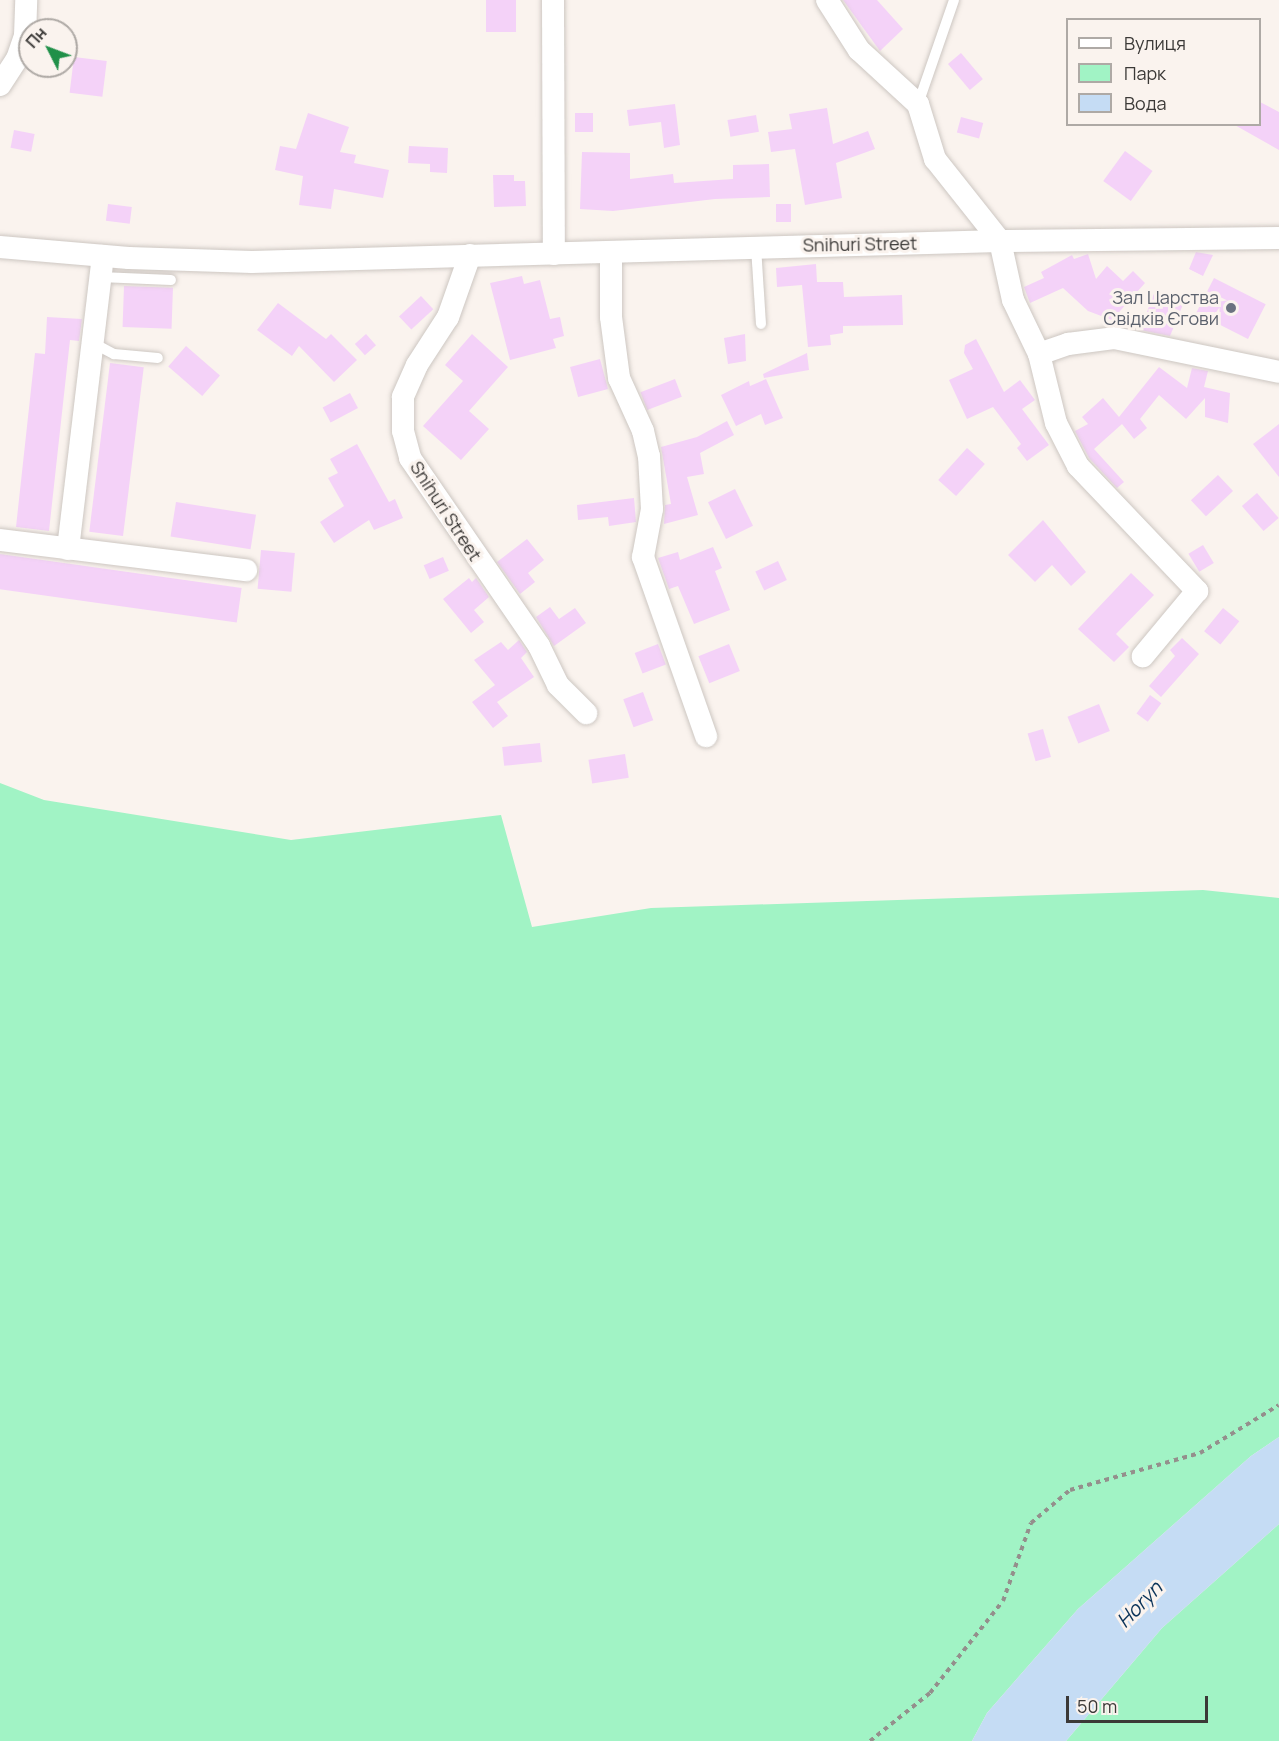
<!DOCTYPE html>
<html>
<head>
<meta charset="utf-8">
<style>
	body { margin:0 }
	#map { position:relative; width:1279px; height:1741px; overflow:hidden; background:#faf3ee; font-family:Manrope,sans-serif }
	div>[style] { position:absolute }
	.green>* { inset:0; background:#a1f3c5 }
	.water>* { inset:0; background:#c5dcf4 }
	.building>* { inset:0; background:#f4d2f8; transform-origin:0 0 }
	.path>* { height:4px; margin-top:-2px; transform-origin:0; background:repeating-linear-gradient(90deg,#948f8c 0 4.5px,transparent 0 9px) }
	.roads { filter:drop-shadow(0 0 2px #cdc7c2) drop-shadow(0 0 2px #cdc7c2) }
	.service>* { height:10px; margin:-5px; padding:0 5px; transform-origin:5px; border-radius:5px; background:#fff }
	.minor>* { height:22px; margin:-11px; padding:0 11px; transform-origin:11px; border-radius:11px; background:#fff }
	.dots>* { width:16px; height:16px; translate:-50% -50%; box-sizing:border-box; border:3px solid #faf3ee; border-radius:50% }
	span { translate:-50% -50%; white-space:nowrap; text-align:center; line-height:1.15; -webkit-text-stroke:6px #faf3ee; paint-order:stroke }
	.street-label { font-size:18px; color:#3b3937 }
	.worship-label { font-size:18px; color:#5b616d }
	.right { translate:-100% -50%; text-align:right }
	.water-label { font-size:20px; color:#0a3359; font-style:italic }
	.legend { position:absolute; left:1066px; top:18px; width:195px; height:108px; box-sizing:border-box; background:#faf3ee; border:2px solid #aea9a5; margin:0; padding:8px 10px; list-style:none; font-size:18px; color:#3b3937 }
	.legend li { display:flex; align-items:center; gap:12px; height:30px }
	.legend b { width:30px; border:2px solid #aea9a5 }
	.north { position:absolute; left:18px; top:18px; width:60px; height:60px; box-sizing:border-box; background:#faf3ee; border:2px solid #aea9a5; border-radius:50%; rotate:312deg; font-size:16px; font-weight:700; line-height:24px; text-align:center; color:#3b3937 }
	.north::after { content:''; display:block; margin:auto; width:21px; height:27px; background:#209049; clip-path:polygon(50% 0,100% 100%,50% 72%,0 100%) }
	.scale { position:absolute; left:1066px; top:1696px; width:142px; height:27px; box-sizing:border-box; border:3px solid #3b3937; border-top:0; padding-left:8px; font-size:18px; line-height:21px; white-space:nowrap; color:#3b3937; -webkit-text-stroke:4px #faf3ee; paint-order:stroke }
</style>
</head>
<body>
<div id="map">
	<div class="green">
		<i style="clip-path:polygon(0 783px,44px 800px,291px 840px,501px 815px,532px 927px,651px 908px,1203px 890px,1279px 898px,1279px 1437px,1251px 1456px,1078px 1609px,987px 1713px,972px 1741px,0 1741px)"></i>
		<i style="clip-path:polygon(1279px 1524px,1279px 1741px,1066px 1741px,1162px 1628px)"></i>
	</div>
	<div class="water">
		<i style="clip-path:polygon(1279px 1437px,1279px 1524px,1162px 1628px,1066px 1741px,972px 1741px,987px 1713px,1078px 1609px,1251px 1456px)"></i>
	</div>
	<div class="building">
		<i style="left:486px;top:0;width:30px;height:32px"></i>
		<i style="clip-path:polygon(843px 0,877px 0,903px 29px,880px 51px)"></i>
		<i style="left:961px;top:53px;width:34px;height:17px;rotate:50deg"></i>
		<i style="left:74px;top:57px;width:33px;height:36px;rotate:7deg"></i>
		<i style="clip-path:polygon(1260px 102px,1279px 112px,1279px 150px,1233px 124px,1260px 124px)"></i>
		<i style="clip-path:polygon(675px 104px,680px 145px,664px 148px,661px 122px,629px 126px,627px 110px)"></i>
		<i style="clip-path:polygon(827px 108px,833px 144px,868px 131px,875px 149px,836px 163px,842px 198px,805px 205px,795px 149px,771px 152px,768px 132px,792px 129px,789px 114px)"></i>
		<i style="clip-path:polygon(308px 113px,349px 127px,340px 152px,356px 155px,354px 163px,389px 170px,383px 198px,334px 189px,331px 209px,299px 205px,303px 176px,275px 170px,280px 146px,296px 149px)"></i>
		<i style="left:575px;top:113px;width:18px;height:19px"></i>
		<i style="left:756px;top:115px;width:17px;height:29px;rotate:80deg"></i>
		<i style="left:961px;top:117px;width:23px;height:16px;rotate:15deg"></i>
		<i style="left:14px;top:130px;width:21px;height:18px;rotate:11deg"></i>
		<i style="clip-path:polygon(409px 146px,448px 148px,447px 173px,430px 172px,430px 164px,408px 163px)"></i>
		<i style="left:1125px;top:151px;width:34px;height:37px;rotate:36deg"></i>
		<i style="clip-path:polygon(582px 152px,630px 153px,630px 179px,673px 174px,674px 183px,733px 179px,733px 165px,769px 164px,770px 197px,715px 199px,613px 211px,580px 209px)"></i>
		<i style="clip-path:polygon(493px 175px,514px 175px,514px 181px,525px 181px,526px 206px,494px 207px)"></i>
		<i style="left:108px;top:204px;width:24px;height:17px;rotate:7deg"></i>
		<i style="left:791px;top:204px;width:18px;height:15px;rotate:90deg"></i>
		<i style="clip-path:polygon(1196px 252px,1213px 255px,1203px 276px,1189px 269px)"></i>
		<i style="clip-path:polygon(1088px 254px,1096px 279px,1107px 266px,1123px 281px,1133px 271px,1145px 283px,1112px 320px,1088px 311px,1063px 288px,1030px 303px,1024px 287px,1044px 278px,1041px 272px,1072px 255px,1074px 259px)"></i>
		<i style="clip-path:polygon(816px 264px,817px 282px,843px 282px,844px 297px,902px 295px,903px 325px,843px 326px,843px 333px,830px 335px,831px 345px,808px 347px,802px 285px,777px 287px,776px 268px)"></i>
		<i style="clip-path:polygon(522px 276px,524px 284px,540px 280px,550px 319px,560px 317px,564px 336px,553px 339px,556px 348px,510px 360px,490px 283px)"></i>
		<i style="left:1214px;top:278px;width:58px;height:39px;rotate:27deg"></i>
		<i style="left:124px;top:286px;width:49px;height:41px;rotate:2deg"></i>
		<i style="clip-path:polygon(1155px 291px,1184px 302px,1170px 336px,1140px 330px)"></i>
		<i style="left:421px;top:296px;width:18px;height:30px;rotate:47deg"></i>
		<i style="clip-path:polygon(278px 303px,326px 339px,331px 334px,357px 360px,334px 382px,299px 346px,292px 356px,257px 330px)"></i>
		<i style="clip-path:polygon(47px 317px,82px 319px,79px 341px,70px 340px,49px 531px,16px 527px,35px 353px,45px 354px)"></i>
		<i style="left:366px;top:334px;width:15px;height:15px;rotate:48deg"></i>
		<i style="clip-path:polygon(472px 334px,508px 367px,469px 411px,489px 429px,461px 460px,423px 426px,463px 381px,445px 365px)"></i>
		<i style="clip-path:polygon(745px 334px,746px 361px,728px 364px,724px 338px)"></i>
		<i style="clip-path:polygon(976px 339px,1004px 392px,1020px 380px,1035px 400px,1022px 409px,1049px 445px,1027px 461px,1017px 448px,1021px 444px,993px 407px,967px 419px,949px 380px,973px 369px,964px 353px,965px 345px)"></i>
		<i style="left:186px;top:346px;width:45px;height:27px;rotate:41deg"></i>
		<i style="clip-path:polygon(807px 353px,809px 370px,764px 378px,763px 374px)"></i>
		<i style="left:600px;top:359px;width:31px;height:31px;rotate:75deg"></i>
		<i style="left:110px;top:363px;width:34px;height:170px;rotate:7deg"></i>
		<i style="clip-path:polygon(1159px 367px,1187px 388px,1192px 368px,1208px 371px,1204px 387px,1230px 393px,1228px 423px,1205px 417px,1205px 398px,1186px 419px,1159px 395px,1140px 419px,1147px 428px,1134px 439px,1122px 424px,1094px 449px,1124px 482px,1117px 488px,1089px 458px,1075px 431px,1088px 424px,1082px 417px,1103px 398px,1119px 417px)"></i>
		<i style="left:675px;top:379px;width:19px;height:37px;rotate:69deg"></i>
		<i style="clip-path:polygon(766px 379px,783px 418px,765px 425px,761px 414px,736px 426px,721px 395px,749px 381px,750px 386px)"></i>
		<i style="left:350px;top:393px;width:17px;height:31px;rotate:62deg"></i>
		<i style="clip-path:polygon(727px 421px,734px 435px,700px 453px,704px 474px,687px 477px,698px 515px,664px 524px,665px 505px,671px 504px,661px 447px,697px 437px)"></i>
		<i style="clip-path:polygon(1279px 424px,1279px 477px,1253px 444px)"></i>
		<i style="clip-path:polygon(357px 444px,389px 502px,395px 499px,403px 518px,374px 530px,369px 520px,334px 543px,320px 522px,344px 506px,328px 478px,338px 473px,330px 459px)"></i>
		<i style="left:967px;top:448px;width:24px;height:43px;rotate:42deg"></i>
		<i style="left:1218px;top:475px;width:22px;height:37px;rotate:47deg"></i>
		<i style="left:735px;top:489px;width:41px;height:30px;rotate:64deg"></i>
		<i style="left:1257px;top:493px;width:33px;height:20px;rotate:49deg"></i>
		<i style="clip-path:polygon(634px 498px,636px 522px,609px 526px,608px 517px,578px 520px,577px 505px)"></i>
		<i style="left:176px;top:502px;width:81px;height:35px;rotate:9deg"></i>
		<i style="clip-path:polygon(1043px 520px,1086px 572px,1071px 586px,1052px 565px,1035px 582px,1008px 555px)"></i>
		<i style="clip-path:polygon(527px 539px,544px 560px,528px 573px,535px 582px,520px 594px,497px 562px)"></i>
		<i style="left:1203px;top:545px;width:21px;height:17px;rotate:59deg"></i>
		<i style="clip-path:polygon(713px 547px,722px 568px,715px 571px,730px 610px,694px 624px,678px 586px,669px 589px,658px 558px,678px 552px,680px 560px)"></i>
		<i style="left:261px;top:550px;width:34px;height:39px;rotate:5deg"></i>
		<i style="left:0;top:554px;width:244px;height:35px;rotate:8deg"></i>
		<i style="left:443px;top:557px;width:15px;height:21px;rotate:67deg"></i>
		<i style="left:778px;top:561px;width:21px;height:25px;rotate:65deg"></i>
		<i style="clip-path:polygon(1131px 573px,1154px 595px,1116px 634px,1129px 647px,1114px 662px,1078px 629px)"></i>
		<i style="clip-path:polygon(469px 578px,472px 582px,476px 578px,489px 597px,474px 610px,484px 622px,471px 633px,443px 599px)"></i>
		<i style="clip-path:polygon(550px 607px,559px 619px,575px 608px,586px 623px,554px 646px,536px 617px)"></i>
		<i style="left:1223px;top:608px;width:21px;height:30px;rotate:39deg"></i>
		<i style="clip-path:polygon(1182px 638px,1199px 654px,1161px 697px,1149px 686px,1175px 656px,1170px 650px)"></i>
		<i style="clip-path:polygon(519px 640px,527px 652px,521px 658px,534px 677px,497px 702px,508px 716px,493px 728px,472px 702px,495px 685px,474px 660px,501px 642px,508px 650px)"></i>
		<i style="left:658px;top:644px;width:22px;height:25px;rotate:69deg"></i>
		<i style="left:729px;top:644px;width:29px;height:33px;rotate:68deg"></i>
		<i style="left:643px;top:692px;width:30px;height:21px;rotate:70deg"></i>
		<i style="left:1150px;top:695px;width:14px;height:23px;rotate:36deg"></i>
		<i style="left:1099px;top:704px;width:29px;height:34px;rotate:68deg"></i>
		<i style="left:1043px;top:729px;width:29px;height:16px;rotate:74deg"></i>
		<i style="left:540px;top:743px;width:19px;height:38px;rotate:84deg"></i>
		<i style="left:625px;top:754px;width:24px;height:37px;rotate:81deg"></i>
	</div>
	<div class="path">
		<i style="left:870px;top:1741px;width:77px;rotate:-38.7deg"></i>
		<i style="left:930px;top:1693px;width:117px;rotate:-51.6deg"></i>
		<i style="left:1003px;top:1601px;width:83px;rotate:-70.3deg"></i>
		<i style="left:1031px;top:1523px;width:51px;rotate:-40.2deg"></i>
		<i style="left:1070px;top:1490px;width:135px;rotate:-15.9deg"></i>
		<i style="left:1200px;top:1453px;width:92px;rotate:-31.3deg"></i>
	</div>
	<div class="roads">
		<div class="service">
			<i style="left:918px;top:104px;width:110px;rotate:-70.9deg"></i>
			<i style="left:756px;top:247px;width:77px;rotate:86.3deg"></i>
			<i style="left:100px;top:277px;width:71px;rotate:2.4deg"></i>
			<i style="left:93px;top:343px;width:24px;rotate:28deg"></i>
			<i style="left:114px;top:354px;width:44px;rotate:5.2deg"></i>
		</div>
		<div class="minor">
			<i style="left:553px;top:0;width:254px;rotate:89.8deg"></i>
			<i style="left:827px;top:0;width:59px;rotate:57.4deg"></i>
			<i style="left:859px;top:50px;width:80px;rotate:42.5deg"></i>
			<i style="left:918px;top:104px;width:58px;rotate:72.8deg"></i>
			<i style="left:935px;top:159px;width:105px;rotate:51.6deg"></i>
			<i style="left:1000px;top:241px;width:60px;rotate:77.6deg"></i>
			<i style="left:1013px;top:300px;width:60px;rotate:64.3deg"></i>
			<i style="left:1039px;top:354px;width:31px;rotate:-19deg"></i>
			<i style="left:1068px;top:344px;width:46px;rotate:-7.4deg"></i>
			<i style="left:1114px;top:338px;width:168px;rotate:11.6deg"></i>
			<i style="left:0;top:85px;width:31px;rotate:-57deg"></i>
			<i style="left:17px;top:59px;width:24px;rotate:-71deg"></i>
			<i style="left:25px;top:36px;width:36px;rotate:-88deg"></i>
			<i style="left:0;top:247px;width:129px;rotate:4.9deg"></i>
			<i style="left:129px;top:258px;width:123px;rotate:1.9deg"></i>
			<i style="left:252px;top:262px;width:748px;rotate:-1.61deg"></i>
			<i style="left:1000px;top:241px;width:279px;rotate:-0.6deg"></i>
			<i style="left:611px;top:252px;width:65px;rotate:90deg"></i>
			<i style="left:611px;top:317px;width:62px;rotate:82.5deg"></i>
			<i style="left:619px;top:378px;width:58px;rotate:65.6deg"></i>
			<i style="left:643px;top:431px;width:26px;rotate:77deg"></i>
			<i style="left:649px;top:456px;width:53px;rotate:86.8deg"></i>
			<i style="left:652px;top:509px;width:49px;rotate:100.6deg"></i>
			<i style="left:643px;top:557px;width:190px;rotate:70.6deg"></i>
			<i style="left:470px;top:255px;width:66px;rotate:109.5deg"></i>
			<i style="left:448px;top:317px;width:57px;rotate:122.9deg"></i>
			<i style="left:417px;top:365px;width:35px;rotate:114deg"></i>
			<i style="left:403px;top:397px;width:34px;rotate:90deg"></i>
			<i style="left:403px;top:431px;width:28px;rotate:75deg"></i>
			<i style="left:410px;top:458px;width:228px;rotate:55.5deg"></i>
			<i style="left:539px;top:646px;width:43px;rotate:64deg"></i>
			<i style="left:558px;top:685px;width:40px;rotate:45deg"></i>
			<i style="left:1039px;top:354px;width:71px;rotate:76.2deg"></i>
			<i style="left:1056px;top:423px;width:48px;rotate:62.9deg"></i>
			<i style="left:1078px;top:466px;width:173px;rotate:46.4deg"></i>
			<i style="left:1197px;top:591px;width:85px;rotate:129.7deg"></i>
			<i style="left:0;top:540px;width:248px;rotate:7deg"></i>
			<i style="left:68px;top:549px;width:295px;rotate:-83.2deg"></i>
		</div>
	</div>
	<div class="dots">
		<i style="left:1231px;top:308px;background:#6b7280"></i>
	</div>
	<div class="street-label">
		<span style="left:860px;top:244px;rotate:-1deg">Snihuri Street</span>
		<span style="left:446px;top:511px;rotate:57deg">Snihuri Street</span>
	</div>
	<div class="worship-label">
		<span class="right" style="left:1219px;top:308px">Зал Царства<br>Свідків Єгови</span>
	</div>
	<div class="water-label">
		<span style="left:1139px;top:1604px;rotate:-46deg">Horyn</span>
	</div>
	<ul class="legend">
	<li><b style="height:8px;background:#fff"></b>Вулиця</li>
	<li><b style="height:16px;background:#a1f3c5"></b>Парк</li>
	<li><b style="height:16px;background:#c5dcf4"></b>Вода</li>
	</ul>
	<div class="north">Пн</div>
	<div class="scale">50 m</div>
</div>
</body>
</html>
